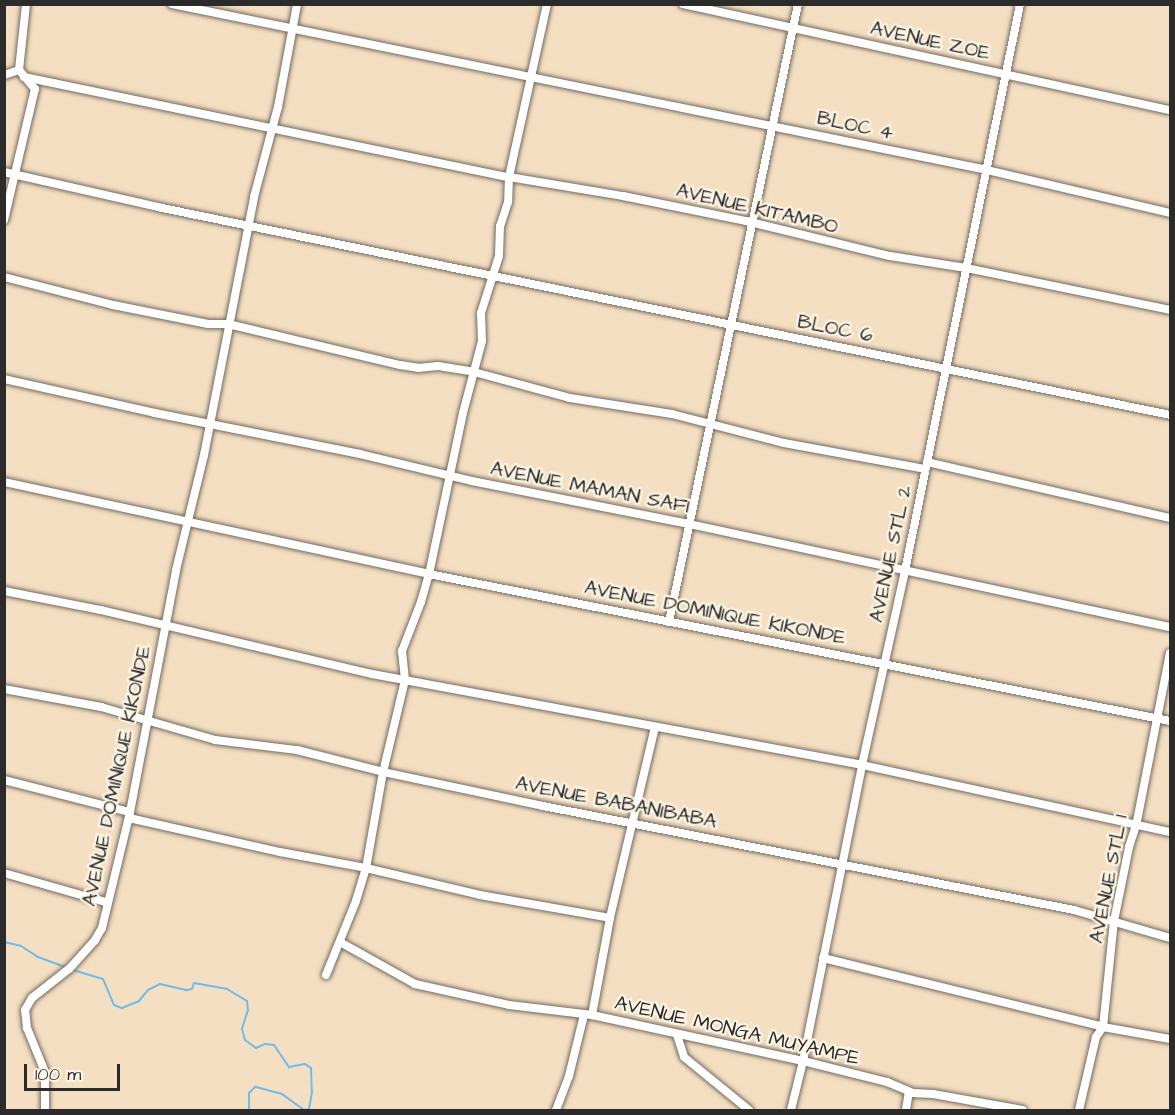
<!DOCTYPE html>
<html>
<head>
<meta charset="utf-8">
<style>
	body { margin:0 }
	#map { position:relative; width:1175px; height:1115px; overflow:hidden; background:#f5dfc2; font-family:"Architects Daughter",sans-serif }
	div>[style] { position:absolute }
	.stream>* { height:2px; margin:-1px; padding:0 1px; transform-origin:1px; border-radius:1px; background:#70bbe9 }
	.roads { filter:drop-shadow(0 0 2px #726a60) drop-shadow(0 0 2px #726a60) }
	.street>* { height:8px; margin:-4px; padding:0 4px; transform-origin:4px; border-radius:4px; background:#fff }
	span { translate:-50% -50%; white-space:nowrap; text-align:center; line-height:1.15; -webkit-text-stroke:4.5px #fcf5e5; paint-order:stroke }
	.street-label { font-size:20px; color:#2b2b2b }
	.frame { position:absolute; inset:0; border:6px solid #2b2b2b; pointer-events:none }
	.scale { position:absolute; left:24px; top:1064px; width:96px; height:27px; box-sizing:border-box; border:3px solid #2b2b2b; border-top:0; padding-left:8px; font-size:18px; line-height:21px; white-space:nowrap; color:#2b2b2b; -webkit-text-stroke:4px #fcf5e5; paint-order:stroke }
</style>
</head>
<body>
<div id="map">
	<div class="stream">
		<i style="left:4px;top:942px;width:17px;rotate:13deg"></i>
		<i style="left:21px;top:946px;width:20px;rotate:33deg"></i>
		<i style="left:38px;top:957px;width:32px;rotate:20deg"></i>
		<i style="left:73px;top:970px;width:31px;rotate:17deg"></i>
		<i style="left:103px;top:979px;width:28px;rotate:67deg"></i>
		<i style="left:114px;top:1005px;width:9px;rotate:21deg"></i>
		<i style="left:122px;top:1008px;width:18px;rotate:-22deg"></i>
		<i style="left:139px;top:1001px;width:14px;rotate:-51deg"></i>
		<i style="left:148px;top:990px;width:13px;rotate:-27deg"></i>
		<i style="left:160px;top:984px;width:28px;rotate:13deg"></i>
		<i style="left:187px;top:990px;width:5px;rotate:-11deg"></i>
		<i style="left:192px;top:989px;width:6px;rotate:-72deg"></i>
		<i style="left:194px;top:983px;width:34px;rotate:10deg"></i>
		<i style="left:227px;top:989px;width:23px;rotate:31deg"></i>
		<i style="left:247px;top:1001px;width:9px;rotate:84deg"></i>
		<i style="left:248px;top:1010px;width:20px;rotate:108deg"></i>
		<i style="left:242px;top:1029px;width:11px;rotate:75deg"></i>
		<i style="left:245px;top:1040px;width:14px;rotate:36deg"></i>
		<i style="left:256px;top:1048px;width:10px;rotate:-24deg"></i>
		<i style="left:265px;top:1044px;width:9px;rotate:6deg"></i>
		<i style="left:274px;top:1045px;width:27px;rotate:56deg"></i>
		<i style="left:289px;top:1067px;width:16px;rotate:-11deg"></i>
		<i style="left:305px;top:1064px;width:7px;rotate:34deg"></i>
		<i style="left:311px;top:1068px;width:24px;rotate:88deg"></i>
		<i style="left:312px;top:1092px;width:17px;rotate:100deg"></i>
		<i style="left:309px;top:1109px;width:5px;rotate:169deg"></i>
		<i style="left:304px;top:1110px;width:27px;rotate:-144deg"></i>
		<i style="left:282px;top:1094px;width:28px;rotate:-165deg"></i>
		<i style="left:255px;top:1087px;width:8px;rotate:135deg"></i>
		<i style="left:249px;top:1093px;width:17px;rotate:90deg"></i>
	</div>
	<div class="roads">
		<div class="street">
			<i style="left:172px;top:4px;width:832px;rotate:11.51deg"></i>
			<i style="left:987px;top:170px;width:188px;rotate:13.2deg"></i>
			<i style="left:547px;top:4px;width:177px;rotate:102.4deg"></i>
			<i style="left:509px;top:177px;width:116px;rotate:9.5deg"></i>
			<i style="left:623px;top:196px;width:126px;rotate:11.5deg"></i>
			<i style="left:746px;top:221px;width:148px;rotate:13.7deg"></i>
			<i style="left:890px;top:256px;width:77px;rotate:9deg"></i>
			<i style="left:966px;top:268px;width:208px;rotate:11.6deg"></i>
			<i style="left:683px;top:4px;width:498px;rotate:12.3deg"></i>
			<i style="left:4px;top:75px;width:16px;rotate:-18deg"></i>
			<i style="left:24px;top:77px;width:495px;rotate:11.7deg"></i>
			<i style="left:509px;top:177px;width:25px;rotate:92deg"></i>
			<i style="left:508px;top:202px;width:25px;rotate:108deg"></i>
			<i style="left:500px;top:226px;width:30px;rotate:92deg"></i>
			<i style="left:499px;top:256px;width:60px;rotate:107.5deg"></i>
			<i style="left:481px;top:313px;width:28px;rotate:88deg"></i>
			<i style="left:482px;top:341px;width:74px;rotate:104.8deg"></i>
			<i style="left:463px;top:413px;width:165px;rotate:101.9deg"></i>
			<i style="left:429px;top:574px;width:29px;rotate:106deg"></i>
			<i style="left:421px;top:602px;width:53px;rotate:111.2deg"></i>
			<i style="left:402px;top:651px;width:29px;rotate:84deg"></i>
			<i style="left:405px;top:680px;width:95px;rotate:103.4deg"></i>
			<i style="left:383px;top:772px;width:97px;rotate:100deg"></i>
			<i style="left:366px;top:868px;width:34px;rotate:107deg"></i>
			<i style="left:356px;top:901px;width:80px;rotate:112.1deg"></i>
			<i style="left:4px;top:172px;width:162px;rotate:12.8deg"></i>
			<i style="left:162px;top:208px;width:1029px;rotate:11.6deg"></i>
			<i style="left:4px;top:220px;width:135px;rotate:-76.7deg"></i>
			<i style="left:35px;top:89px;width:25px;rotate:-130deg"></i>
			<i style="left:19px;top:70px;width:66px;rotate:-83.9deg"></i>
			<i style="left:4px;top:277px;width:113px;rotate:14.4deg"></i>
			<i style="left:113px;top:305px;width:97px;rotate:11.3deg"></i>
			<i style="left:208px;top:324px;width:20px"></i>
			<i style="left:228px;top:324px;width:177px;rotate:13.4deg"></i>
			<i style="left:400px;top:365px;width:18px;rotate:9deg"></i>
			<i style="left:418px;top:368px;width:20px;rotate:-6deg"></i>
			<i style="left:438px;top:366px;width:36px;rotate:9deg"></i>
			<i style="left:474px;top:372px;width:99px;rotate:15.2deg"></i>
			<i style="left:570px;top:398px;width:103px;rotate:8.9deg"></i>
			<i style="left:672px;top:414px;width:116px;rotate:14.5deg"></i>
			<i style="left:784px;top:443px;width:143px;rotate:10.4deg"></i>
			<i style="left:4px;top:379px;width:155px;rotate:12.7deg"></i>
			<i style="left:155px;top:413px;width:209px;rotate:11.3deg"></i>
			<i style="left:360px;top:454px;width:115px;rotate:13.6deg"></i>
			<i style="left:472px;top:481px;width:221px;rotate:11.2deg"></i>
			<i style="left:689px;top:524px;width:492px;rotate:12.1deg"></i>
			<i style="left:927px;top:462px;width:249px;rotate:13deg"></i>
			<i style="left:4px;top:482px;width:435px;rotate:12.2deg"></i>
			<i style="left:429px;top:574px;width:755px;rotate:11.22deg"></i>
			<i style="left:4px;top:591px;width:99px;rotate:11.1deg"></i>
			<i style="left:101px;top:610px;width:278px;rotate:13.3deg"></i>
			<i style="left:372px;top:674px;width:498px;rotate:10.5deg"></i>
			<i style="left:862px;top:765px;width:315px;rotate:12.3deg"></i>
			<i style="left:669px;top:622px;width:631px;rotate:-78.21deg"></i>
			<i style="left:4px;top:689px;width:99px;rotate:10.5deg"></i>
			<i style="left:101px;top:707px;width:119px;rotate:16.1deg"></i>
			<i style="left:215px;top:740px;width:83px;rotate:7deg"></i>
			<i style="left:297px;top:750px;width:89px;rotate:14.3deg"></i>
			<i style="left:383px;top:772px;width:164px;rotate:12deg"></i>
			<i style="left:543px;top:806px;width:541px;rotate:11.08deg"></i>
			<i style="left:1074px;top:910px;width:100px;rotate:16.3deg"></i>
			<i style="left:655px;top:727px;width:196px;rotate:103.3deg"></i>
			<i style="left:610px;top:918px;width:99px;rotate:100.5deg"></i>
			<i style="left:592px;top:1015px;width:216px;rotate:12.3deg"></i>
			<i style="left:803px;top:1061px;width:87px;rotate:14deg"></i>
			<i style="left:887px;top:1082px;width:28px;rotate:23deg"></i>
			<i style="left:913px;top:1093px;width:20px;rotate:3deg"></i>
			<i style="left:933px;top:1094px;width:91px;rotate:10.1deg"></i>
			<i style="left:4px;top:780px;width:130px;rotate:14.3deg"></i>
			<i style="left:129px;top:818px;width:155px;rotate:12.7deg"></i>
			<i style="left:280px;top:852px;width:87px;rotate:10.5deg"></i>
			<i style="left:366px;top:868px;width:117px;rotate:13.3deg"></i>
			<i style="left:480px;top:895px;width:132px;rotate:10deg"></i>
			<i style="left:4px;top:873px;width:106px;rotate:15.9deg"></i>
			<i style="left:340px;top:942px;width:86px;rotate:29.2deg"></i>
			<i style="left:415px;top:984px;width:96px;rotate:12.6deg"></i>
			<i style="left:509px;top:1005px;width:84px;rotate:6.9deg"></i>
			<i style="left:823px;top:958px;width:288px;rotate:13.8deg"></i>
			<i style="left:1103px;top:1027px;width:68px;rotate:10.2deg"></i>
			<i style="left:677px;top:1035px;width:23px;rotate:72deg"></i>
			<i style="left:684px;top:1057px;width:84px;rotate:39.2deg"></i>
			<i style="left:45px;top:1110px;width:38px;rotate:-90deg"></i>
			<i style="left:45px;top:1072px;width:48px;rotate:-112.2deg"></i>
			<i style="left:27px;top:1028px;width:18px;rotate:-96deg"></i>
			<i style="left:25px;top:1010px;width:14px;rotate:-60deg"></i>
			<i style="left:32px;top:998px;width:48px;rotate:-38.3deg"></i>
			<i style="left:70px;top:968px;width:38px;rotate:-48deg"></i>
			<i style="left:95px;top:940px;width:14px;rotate:-60deg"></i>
			<i style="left:102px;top:928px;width:119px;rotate:-76.4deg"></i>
			<i style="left:130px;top:812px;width:246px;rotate:-79.2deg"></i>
			<i style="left:176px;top:570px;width:118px;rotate:-76.3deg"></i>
			<i style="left:204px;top:455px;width:263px;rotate:-79deg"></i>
			<i style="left:254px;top:197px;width:93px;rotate:-75.1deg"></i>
			<i style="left:278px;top:107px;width:105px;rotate:-79.5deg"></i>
			<i style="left:556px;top:1110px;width:36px;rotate:-69deg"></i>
			<i style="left:569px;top:1076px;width:63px;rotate:-76.2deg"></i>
			<i style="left:791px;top:1110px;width:50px;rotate:-76.2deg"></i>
			<i style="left:803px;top:1061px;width:302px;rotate:-78.7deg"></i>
			<i style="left:862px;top:765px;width:199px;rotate:-77.5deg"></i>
			<i style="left:905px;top:571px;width:579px;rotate:-78.53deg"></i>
			<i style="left:906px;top:1110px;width:18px;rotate:-81deg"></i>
			<i style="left:1079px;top:1110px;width:75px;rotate:-76.9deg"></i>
			<i style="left:1096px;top:1037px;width:12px;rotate:-55deg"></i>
			<i style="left:1103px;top:1027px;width:107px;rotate:-84.1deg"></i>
			<i style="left:1114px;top:921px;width:76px;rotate:-78.5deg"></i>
			<i style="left:1129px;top:847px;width:22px;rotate:-72deg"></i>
			<i style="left:1136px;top:826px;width:176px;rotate:-78.9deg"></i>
		</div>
	</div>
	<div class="street-label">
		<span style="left:930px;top:41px;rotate:12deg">AVENUE ZOE</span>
		<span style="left:855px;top:126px;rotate:12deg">BLOC 4</span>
		<span style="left:757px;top:209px;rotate:13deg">AVENUE KITAMBO</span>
		<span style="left:835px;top:329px;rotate:11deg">BLOC 6</span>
		<span style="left:590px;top:488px;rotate:11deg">AVENUE MAMAN SAFI</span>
		<span style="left:891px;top:554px;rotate:-78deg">AVENUE STL 2</span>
		<span style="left:715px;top:613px;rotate:11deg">AVENUE DOMINIQUE KIKONDE</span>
		<span style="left:117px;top:776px;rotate:-78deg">AVENUE DOMINIQUE KIKONDE</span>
		<span style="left:616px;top:803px;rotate:11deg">AVENUE BABANIBABA</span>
		<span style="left:1109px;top:879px;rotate:-79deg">AVENUE STL 1</span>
		<span style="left:737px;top:1031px;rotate:13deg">AVENUE MONGA MUYAMPE</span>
	</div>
	<div class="frame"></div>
	<div class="scale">100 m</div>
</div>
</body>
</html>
